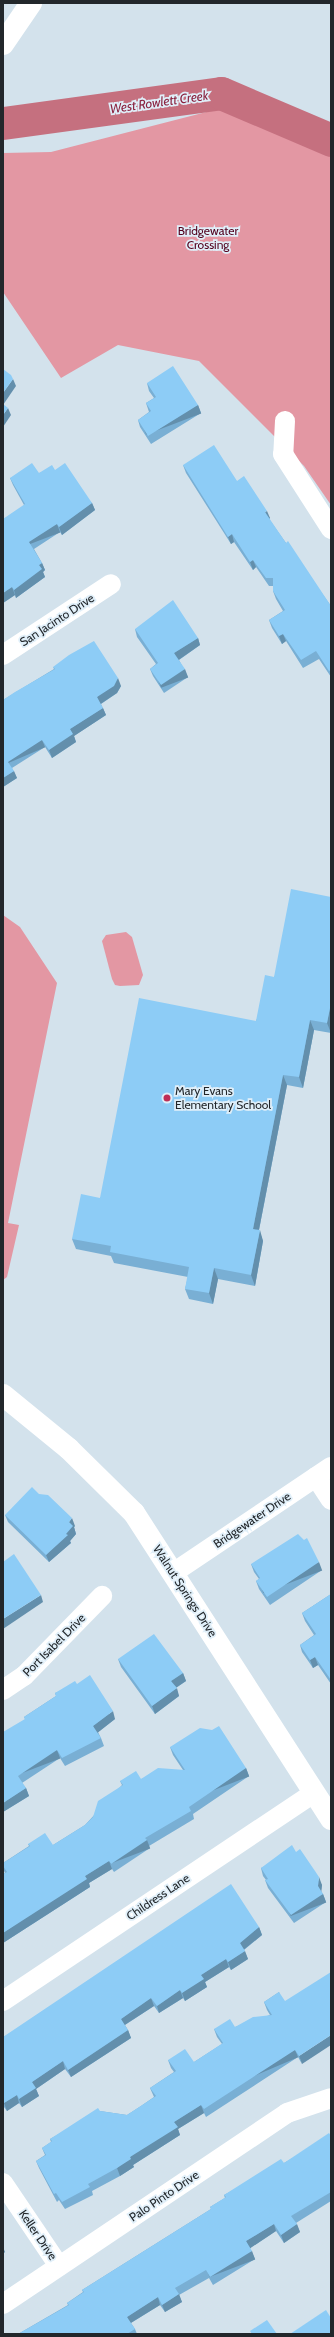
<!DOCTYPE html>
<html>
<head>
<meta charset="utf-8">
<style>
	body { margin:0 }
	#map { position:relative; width:334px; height:2337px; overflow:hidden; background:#d3e2ec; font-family:Cabin,sans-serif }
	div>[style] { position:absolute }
	.green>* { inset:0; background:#e397a3 }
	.river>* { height:33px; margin:-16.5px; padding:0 16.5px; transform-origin:16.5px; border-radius:16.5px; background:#c5707f }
	.minor>* { height:20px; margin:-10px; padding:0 10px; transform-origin:10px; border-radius:10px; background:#fff }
	.tertiary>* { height:22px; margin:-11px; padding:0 11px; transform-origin:11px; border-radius:11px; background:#fff }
	.wall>* { inset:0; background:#79afd4 }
	.shaded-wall>* { inset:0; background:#638fac; transform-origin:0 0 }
	.building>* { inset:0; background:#8dccf6 }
	.dots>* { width:11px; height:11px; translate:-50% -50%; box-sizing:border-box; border:2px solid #e0eff9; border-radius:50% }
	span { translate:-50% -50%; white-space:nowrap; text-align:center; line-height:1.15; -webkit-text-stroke:3.5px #e0eff9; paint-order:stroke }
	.park-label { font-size:12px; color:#52011d }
	.street-label { font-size:12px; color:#22272b }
	.poi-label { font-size:12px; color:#22272b }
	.left { translate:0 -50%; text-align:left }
	.water-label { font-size:13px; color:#8a223f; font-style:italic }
	.frame { position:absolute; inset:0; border:4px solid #22272b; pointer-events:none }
</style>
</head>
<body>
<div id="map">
	<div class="green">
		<i style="clip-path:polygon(218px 109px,331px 153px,331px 505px,304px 466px,199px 361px,118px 345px,61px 378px,3px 292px,3px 153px,51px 152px)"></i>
		<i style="clip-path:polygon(3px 915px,20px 927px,57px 983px,8px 1223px,19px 1225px,7px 1277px,3px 1280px)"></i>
		<i style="clip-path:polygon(126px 932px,132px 937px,143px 975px,139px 985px,120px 986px,115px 985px,112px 979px,102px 941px,106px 935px)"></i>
	</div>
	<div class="river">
		<i style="left:3px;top:123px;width:220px;rotate:-7.8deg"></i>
		<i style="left:221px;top:93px;width:120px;rotate:23.1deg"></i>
	</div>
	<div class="minor">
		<i style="left:285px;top:421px;width:33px;rotate:93deg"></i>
		<i style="left:283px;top:454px;width:89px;rotate:57.4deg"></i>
		<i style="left:3px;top:655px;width:129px;rotate:-33.3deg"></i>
		<i style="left:316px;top:1477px;width:27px;rotate:57deg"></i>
		<i style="left:173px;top:1573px;width:190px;rotate:-33.9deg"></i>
		<i style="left:3px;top:1690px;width:25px;rotate:-34deg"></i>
		<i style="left:24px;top:1676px;width:112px;rotate:-45.7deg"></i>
		<i style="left:3px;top:2001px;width:374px;rotate:-33.8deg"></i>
		<i style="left:3px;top:2183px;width:100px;rotate:56deg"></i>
		<i style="left:3px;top:2304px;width:342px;rotate:-33.9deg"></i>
		<i style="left:287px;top:2113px;width:46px;rotate:-18.8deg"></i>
	</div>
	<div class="tertiary">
		<i style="left:3px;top:44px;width:50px;rotate:-55.7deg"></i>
		<i style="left:3px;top:1395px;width:85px;rotate:39.3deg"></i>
		<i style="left:69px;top:1449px;width:91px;rotate:44.6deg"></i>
		<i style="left:134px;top:1513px;width:364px;rotate:57.2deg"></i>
	</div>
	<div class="wall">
		<i style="clip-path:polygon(147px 383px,198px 405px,201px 413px,151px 444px,140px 427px,138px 420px,149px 412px,146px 403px,154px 398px,149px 391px)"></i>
		<i style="clip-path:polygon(183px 465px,237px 481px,270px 518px,269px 519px,286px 543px,331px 606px,331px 677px,319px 659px,303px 668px,286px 641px,282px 644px,272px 628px,269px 620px,283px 611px,276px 599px,273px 591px,273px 586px,269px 586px,256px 567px,253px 570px,234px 542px,231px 544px,186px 473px)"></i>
		<i style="clip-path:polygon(55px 470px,92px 503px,95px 510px,62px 535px,60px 532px,34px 549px,42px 563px,45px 570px,43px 572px,45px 577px,16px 598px,15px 595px,3px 603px,24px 505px,13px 485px,10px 478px,39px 473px)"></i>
		<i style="clip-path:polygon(135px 629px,198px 638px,200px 645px,179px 660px,188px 677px,164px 693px,153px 676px,150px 669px,156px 664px,137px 637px)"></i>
		<i style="clip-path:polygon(53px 667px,121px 686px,117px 693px,101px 704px,106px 715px,74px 736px,76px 742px,52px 758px,45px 747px,12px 768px,17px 778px,3px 787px,3px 700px,54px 669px)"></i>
		<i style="clip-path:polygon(331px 897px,331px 1033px,314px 1030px,303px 1088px,287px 1085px,259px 1230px,263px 1241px,255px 1286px,218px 1279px,213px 1304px,189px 1299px,185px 1289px,188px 1277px,114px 1263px,111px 1256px,76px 1249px,72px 1239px,100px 1198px,256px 1021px,274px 977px)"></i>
		<i style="clip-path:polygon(5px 1515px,75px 1526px,74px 1527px,76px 1534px,70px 1541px,71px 1543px,49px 1562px,8px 1522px)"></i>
		<i style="clip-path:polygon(251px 1564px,322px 1570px,270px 1605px,259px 1589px,256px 1581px,259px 1579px,254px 1572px)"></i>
		<i style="clip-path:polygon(331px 1594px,331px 1684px,318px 1665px,313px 1668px,302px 1652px,300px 1645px,314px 1635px,305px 1621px,302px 1613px)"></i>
		<i style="clip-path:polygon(118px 1659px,183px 1673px,186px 1681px,176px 1688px,179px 1696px,155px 1714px,121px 1667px)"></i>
		<i style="clip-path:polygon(77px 1684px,115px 1719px,98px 1732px,101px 1738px,104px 1746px,65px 1766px,60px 1758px,22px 1783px,26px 1788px,29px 1796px,3px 1812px,25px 1719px,24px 1717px,56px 1696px,55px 1693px)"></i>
		<i style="clip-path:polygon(170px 1747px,246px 1768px,249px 1776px,193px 1814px,194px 1819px,149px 1846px,150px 1848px,114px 1872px,112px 1869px,89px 1883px,90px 1887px,3px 1943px,3px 1874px,5px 1873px,3px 1869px,3px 1863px,29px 1846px,28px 1844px,53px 1845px,85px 1825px,122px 1785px,120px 1781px,141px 1779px,183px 1770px,173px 1755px)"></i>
		<i style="clip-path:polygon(296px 1852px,322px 1885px,321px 1891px,323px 1894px,326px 1902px,294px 1923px,268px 1888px,265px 1880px,266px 1880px,263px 1876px,261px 1868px)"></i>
		<i style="clip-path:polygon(259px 1927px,262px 1935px,244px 1950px,248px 1959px,231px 1970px,229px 1967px,205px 1982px,207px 1987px,185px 2001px,183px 1998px,159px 2013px,154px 2006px,125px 2025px,128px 2030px,131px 2038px,71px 2077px,65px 2069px,36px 2089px,39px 2096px,22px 2107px,19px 2103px,7px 2111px,4px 2107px,3px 2108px,3px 2037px)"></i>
		<i style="clip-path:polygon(279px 1992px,302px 2064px,298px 2057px,206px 2117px,204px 2113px,178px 2129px,180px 2135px,133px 2165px,134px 2167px,120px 2176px,92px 2191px,93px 2195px,65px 2209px,59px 2200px,57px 2202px,39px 2168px,36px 2161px,45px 2155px,42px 2148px,51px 2142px,50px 2139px,100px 2111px,127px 2115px,141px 2106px,154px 2097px,150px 2088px,174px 2072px,171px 2068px,168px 2060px,194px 2062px,222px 2044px,217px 2037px,214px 2029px,235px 2027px,270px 2015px,267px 2010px,264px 2002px)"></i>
		<i style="clip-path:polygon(331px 2136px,331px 2201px,296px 2223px,300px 2232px,284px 2243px,276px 2231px,250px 2248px,255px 2259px,213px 2285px,209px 2278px,179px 2295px,182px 2302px,165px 2312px,160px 2305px,131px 2323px,135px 2329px,137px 2334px,18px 2334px,68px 2305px,67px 2303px,83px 2292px,82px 2290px,211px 2209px,210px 2207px,225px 2198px,224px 2195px,284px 2163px)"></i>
	</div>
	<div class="shaded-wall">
		<i style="clip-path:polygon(13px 379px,16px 386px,3px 405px,3px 393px)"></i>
		<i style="left:198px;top:405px;width:9px;height:59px;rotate:69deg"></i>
		<i style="clip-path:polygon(8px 408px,11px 415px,3px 427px,3px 415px)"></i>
		<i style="clip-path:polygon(92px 503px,95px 510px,62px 535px,59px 527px)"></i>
		<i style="clip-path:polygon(267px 511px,270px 518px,268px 520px,265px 512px)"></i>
		<i style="left:57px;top:524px;width:9px;height:33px;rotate:69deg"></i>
		<i style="clip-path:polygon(232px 534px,234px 542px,231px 544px,228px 537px)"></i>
		<i style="clip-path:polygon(253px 560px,256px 567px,253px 570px,250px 562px)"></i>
		<i style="clip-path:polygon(42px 563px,45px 570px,43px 572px,45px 577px,16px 598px,14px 590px,39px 565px)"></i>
		<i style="clip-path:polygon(12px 587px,15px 595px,3px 603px,3px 593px)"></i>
		<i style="clip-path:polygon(283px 634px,286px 641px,282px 644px,279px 636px)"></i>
		<i style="clip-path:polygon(198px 638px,200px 645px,177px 661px,174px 653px)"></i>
		<i style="left:185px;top:669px;width:9px;height:29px;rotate:69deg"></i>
		<i style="clip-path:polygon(118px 678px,121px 686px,117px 693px,99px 705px,97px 697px)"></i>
		<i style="clip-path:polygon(103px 708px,106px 715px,74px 736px,76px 742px,52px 758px,49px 750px,70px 729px)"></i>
		<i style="left:42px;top:740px;width:8px;height:40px;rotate:67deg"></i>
		<i style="clip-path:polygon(14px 771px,17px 778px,3px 787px,3px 778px)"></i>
		<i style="clip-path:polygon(331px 1003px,331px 1033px,327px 1023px)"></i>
		<i style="clip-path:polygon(310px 1020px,314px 1030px,303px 1088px,299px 1077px)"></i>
		<i style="clip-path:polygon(283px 1075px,287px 1085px,257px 1240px,253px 1229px)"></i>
		<i style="clip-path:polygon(260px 1230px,263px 1241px,255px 1286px,251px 1275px)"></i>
		<i style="clip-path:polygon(214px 1268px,218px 1279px,213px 1304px,209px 1293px)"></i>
		<i style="clip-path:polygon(72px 1518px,75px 1526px,74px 1527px,76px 1534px,70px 1541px,71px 1543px,49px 1562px,46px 1555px,66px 1534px,69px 1522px)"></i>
		<i style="left:319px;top:1562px;width:9px;height:63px;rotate:69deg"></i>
		<i style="clip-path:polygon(41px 1595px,43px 1602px,3px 1629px,3px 1619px)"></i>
		<i style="clip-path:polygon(315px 1657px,318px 1665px,313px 1668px,310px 1660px)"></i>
		<i style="clip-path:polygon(183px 1673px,186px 1681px,174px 1689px,171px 1681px)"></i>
		<i style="clip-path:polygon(177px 1688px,179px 1696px,155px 1714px,152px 1706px)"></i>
		<i style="clip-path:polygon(113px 1711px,115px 1719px,96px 1734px,93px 1726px)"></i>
		<i style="left:57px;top:1750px;width:9px;height:47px;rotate:69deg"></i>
		<i style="left:246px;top:1768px;width:9px;height:69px;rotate:69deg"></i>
		<i style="clip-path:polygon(26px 1788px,29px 1796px,3px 1812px,3px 1803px)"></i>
		<i style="left:147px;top:1840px;width:9px;height:43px;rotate:69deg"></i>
		<i style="clip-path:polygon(109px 1861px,112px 1869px,89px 1883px,90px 1887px,3px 1943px,3px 1933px,85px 1876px)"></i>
		<i style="clip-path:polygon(319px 1877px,322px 1885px,321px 1894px,318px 1886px)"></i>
		<i style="left:323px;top:1894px;width:9px;height:38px;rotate:69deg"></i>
		<i style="clip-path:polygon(259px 1927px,262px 1935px,242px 1951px,240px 1943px)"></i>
		<i style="clip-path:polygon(245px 1951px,248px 1959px,231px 1970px,228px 1962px)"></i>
		<i style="clip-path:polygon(226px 1959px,229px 1967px,205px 1982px,207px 1987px,185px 2001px,182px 1993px,201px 1975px)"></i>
		<i style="clip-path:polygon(180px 1990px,183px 1998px,159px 2013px,157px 2006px)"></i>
		<i style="clip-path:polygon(151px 1998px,154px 2006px,123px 2026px,121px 2019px)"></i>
		<i style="clip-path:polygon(128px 2030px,131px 2038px,71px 2077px,68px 2070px)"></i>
		<i style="clip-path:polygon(331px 2035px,331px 2045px,302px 2064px,299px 2056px)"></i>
		<i style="left:295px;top:2050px;width:8px;height:108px;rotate:67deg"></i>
		<i style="clip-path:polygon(63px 2061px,65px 2069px,36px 2089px,39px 2096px,22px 2107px,19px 2099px,32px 2082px)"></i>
		<i style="clip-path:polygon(17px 2095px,19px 2103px,7px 2111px,4px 2103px)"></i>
		<i style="clip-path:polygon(201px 2105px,204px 2113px,178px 2129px,180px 2135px,133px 2165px,134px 2167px,120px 2176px,117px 2168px,130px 2157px,174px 2122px)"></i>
		<i style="clip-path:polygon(274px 2224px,276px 2231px,249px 2249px,246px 2241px)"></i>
		<i style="clip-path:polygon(297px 2224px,300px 2232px,284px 2243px,281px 2235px)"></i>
		<i style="clip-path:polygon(3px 2247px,5px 2252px,3px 2254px)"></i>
		<i style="left:252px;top:2251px;width:9px;height:49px;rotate:69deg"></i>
		<i style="clip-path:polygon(179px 2294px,182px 2302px,165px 2312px,162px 2305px)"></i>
		<i style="clip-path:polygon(158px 2297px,160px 2305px,129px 2324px,127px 2317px)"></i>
	</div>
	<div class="building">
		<i style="clip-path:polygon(173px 366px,198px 405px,148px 436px,138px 420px,151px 411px,146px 403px,156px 397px,147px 383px)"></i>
		<i style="clip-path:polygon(3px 369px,11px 375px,13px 379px,3px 393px)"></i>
		<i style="clip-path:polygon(3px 404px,8px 408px,3px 415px)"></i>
		<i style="clip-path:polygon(214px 445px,237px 481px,244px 476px,267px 511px,265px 512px,286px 543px,288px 541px,331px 606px,331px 670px,329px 671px,316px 651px,301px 660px,283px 634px,279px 636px,269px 620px,285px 610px,273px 591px,273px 578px,266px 578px,253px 560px,250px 562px,232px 534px,228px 537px,183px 465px)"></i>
		<i style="clip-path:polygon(32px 463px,39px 473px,52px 465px,55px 470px,65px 463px,92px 503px,59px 527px,57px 524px,29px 542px,42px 563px,39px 565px,42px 569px,14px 590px,12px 587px,3px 593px,3px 519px,25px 504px,10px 478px)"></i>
		<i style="clip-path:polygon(173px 600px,198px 638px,174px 653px,185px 669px,161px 685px,150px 669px,158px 663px,135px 629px)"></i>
		<i style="clip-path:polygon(94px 641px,118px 678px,114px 686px,97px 697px,103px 708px,70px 729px,73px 734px,49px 750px,42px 740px,8px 762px,14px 771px,3px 778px,3px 700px,15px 692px,55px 669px,53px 667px,69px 655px)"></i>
		<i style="clip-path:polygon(291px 889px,331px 897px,331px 1003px,327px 1023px,310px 1020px,299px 1077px,283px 1075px,253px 1229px,260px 1230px,251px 1275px,214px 1268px,209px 1293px,185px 1289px,189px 1267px,110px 1252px,111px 1246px,72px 1239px,81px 1194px,100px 1198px,139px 998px,256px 1021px,265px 975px,274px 977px)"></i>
		<i style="clip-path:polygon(32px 1487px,39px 1494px,48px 1495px,72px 1518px,69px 1522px,73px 1526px,66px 1534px,68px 1535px,46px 1555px,5px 1515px)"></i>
		<i style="clip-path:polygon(298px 1534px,304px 1540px,307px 1538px,319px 1562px,267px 1597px,256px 1581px,260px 1578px,251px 1564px)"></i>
		<i style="clip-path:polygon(14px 1554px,41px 1595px,3px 1619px,3px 1562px)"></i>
		<i style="clip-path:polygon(331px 1594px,331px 1680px,315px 1657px,310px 1660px,300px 1645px,316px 1634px,302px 1613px)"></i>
		<i style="clip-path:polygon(154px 1634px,183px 1673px,171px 1681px,177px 1688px,152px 1706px,118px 1659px)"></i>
		<i style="clip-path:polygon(90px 1675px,113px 1711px,93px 1726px,101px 1738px,62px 1758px,57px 1750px,18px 1776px,26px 1788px,3px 1803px,3px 1732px,25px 1719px,24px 1717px,56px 1696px,55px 1693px,75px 1681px,77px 1684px)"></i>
		<i style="clip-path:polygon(219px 1726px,246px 1768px,189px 1807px,191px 1811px,145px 1838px,147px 1840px,111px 1864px,109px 1861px,85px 1876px,87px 1879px,3px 1933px,3px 1874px,7px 1872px,3px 1866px,3px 1863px,30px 1846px,28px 1844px,45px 1833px,53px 1845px,85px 1825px,93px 1817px,98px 1801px,123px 1785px,120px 1781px,136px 1771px,141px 1779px,158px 1768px,185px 1770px,170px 1747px,200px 1728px,212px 1730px)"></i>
		<i style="clip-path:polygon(292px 1845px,296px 1852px,300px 1849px,315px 1871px,319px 1877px,318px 1886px,323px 1894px,291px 1915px,265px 1880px,268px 1879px,261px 1868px)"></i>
		<i style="clip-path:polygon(231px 1884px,259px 1927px,240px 1943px,245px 1951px,228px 1962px,226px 1959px,201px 1975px,204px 1979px,182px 1993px,180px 1990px,157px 2006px,151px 1998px,121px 2019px,128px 2030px,68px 2070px,63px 2061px,32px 2082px,36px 2088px,19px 2099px,17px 2095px,4px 2103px,3px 2102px,3px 2037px)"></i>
		<i style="clip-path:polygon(331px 1972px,331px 2035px,299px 2056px,295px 2050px,204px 2109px,201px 2105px,174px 2122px,178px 2127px,130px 2157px,131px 2159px,117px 2168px,88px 2184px,90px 2187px,62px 2202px,56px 2193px,54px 2194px,36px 2161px,46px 2155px,42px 2148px,52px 2141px,50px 2139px,98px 2108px,100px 2111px,127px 2115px,156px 2096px,150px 2088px,176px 2071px,168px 2060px,185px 2049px,194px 2062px,223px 2043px,214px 2029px,230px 2019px,235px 2027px,253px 2017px,272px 2015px,264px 2002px,279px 1992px,285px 2001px)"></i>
		<i style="clip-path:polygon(329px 2133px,331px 2136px,331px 2192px,291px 2216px,297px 2224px,281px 2235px,274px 2224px,246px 2241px,252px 2251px,210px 2277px,206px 2270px,175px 2288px,179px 2294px,162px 2305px,158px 2297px,127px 2317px,135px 2329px,127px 2334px,18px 2334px,69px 2305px,67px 2303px,84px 2292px,82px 2290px,211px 2209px,210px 2207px,226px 2197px,224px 2195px,281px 2159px,284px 2163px)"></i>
		<i style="clip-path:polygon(326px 2310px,331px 2318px,331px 2334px,290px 2334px)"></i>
		<i style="clip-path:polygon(267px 2320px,277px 2334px,252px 2334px,250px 2331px)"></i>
	</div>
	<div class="dots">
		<i style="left:167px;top:1098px;background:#be2e57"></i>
	</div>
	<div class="park-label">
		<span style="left:208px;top:238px">Bridgewater<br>Crossing</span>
	</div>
	<div class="street-label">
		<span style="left:57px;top:620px;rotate:-33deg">San Jacinto Drive</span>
		<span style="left:252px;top:1520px;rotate:-34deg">Bridgewater Drive</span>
		<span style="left:185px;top:1591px;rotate:57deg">Walnut Springs Drive</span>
		<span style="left:54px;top:1645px;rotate:-45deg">Port Isabel Drive</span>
		<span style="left:158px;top:1897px;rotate:-34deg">Childress Lane</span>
		<span style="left:164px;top:2196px;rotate:-34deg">Palo Pinto Drive</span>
		<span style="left:38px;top:2235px;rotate:56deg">Keller Drive</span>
	</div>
	<div class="poi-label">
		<span class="left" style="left:175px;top:1098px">Mary Evans<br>Elementary School</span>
	</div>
	<div class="water-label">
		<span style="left:159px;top:102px;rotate:-8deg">West Rowlett Creek</span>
	</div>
	<div class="frame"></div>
</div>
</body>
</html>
